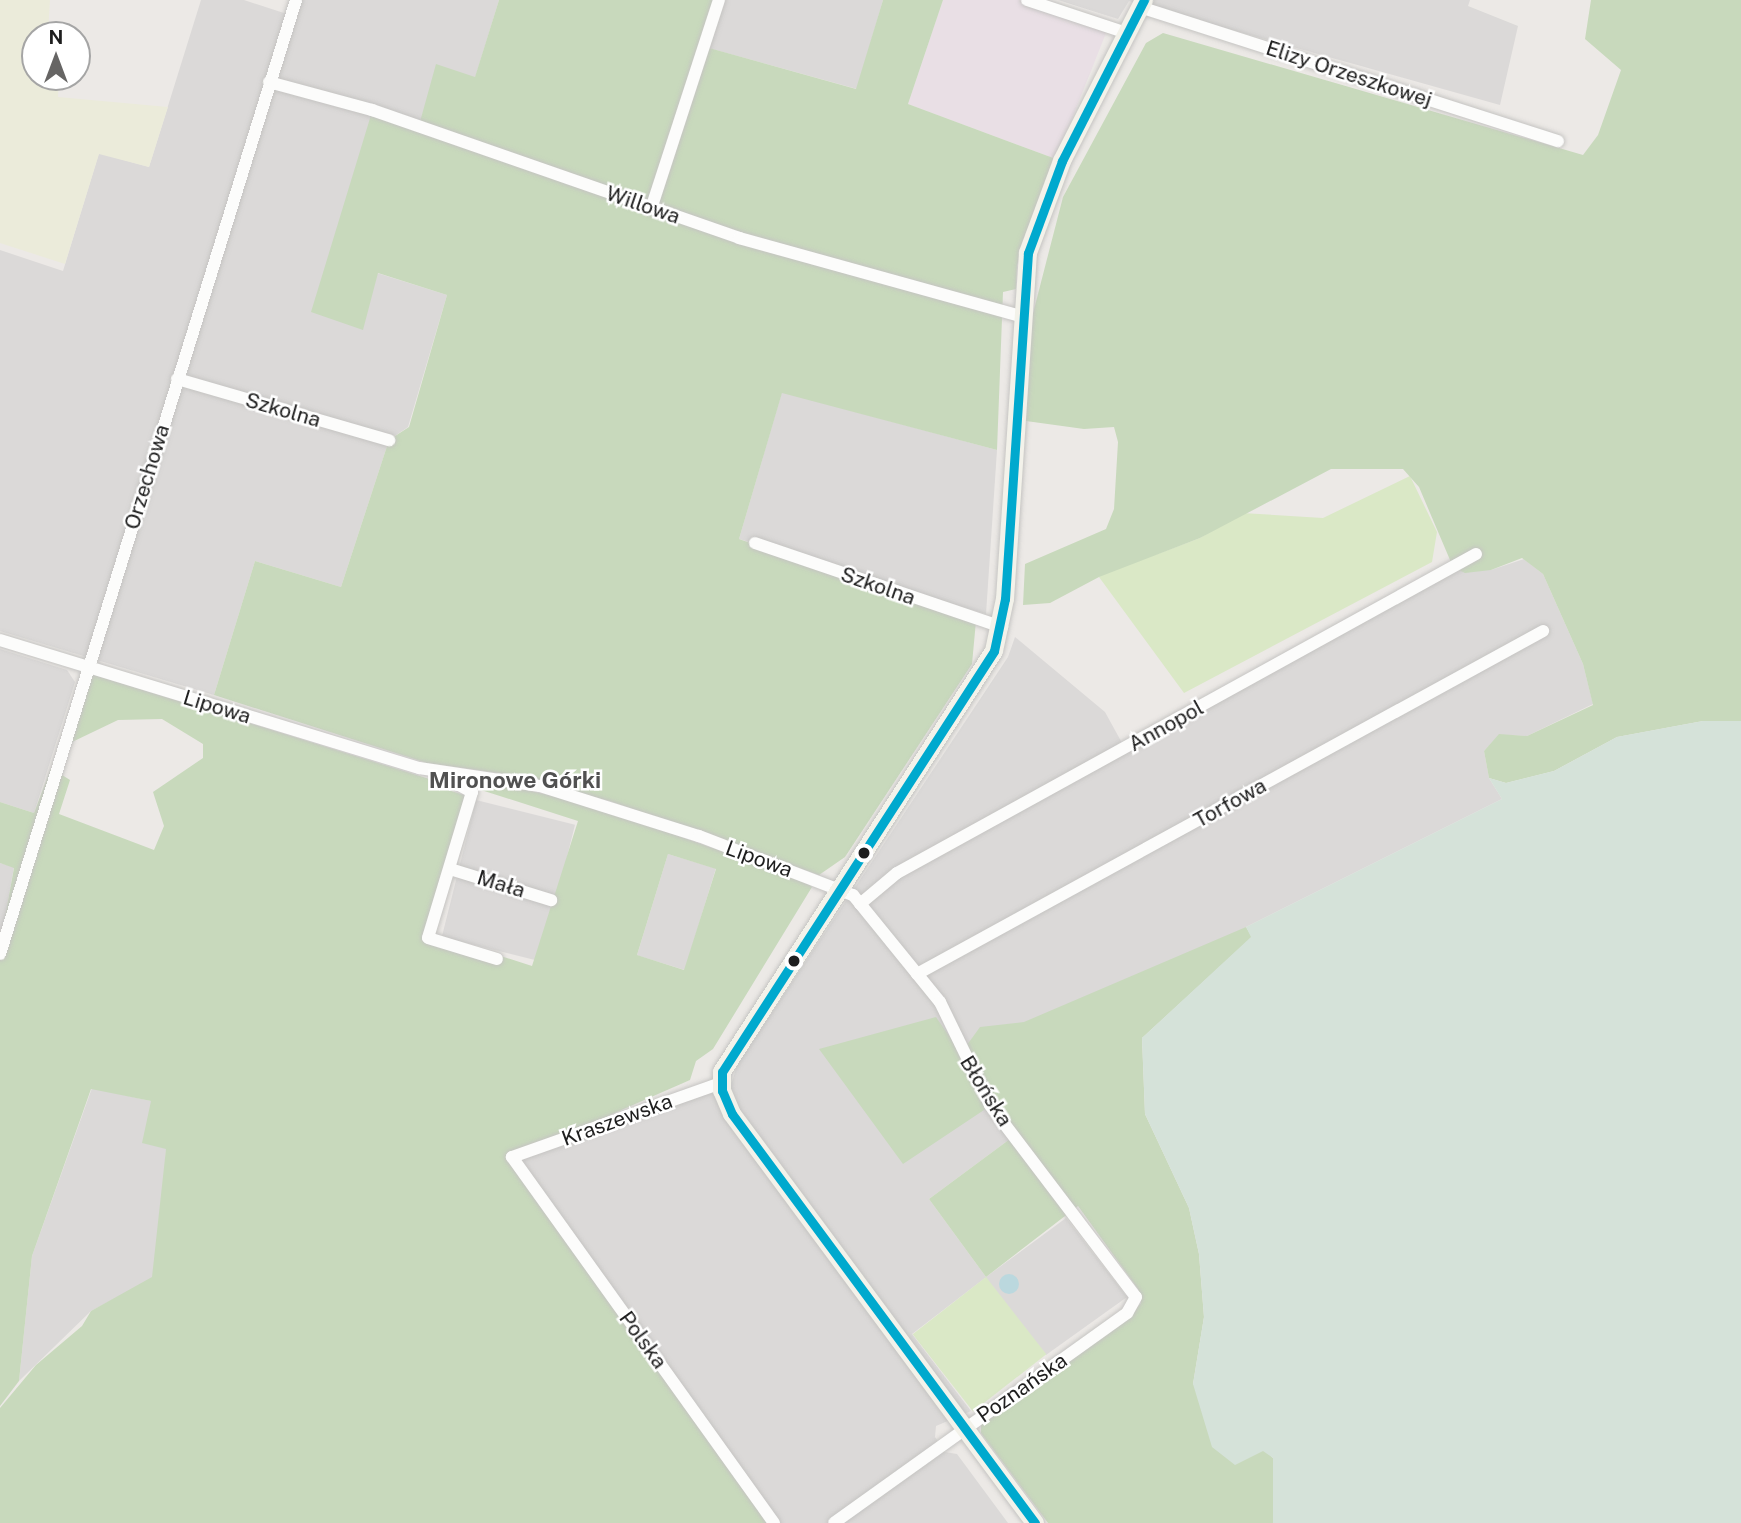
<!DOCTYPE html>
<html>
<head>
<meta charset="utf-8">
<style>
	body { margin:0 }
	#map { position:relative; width:1741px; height:1523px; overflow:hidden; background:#ece9e6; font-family:"Public Sans",sans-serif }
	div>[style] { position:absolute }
	.residential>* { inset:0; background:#dbd9d8; transform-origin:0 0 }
	.industrial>* { inset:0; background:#e9dfe5 }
	.farmland>* { inset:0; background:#ebebda }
	.grass>* { inset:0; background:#dae8c6; transform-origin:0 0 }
	.forest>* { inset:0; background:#c8d9bc }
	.wetland>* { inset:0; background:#d5e2d9 }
	.water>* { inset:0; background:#bbd8de }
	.round { border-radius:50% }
	.roads { filter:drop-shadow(0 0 2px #c5c4c2) drop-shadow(0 0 2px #c5c4c2) }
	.street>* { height:12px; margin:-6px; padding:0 6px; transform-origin:6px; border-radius:6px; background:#fcfcfb }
	.secondary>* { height:18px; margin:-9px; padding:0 9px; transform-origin:9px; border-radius:9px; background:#f3f2ea }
	.bus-1>* { height:9px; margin:-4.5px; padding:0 4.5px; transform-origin:4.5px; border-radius:4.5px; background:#00a9ce }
	.dots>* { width:19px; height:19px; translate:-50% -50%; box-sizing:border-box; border:4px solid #fff; border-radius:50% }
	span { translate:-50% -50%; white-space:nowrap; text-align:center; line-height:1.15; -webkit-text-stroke:5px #fff; paint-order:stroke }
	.street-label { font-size:21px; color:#1e1e1e }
	.neighbourhood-label { font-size:23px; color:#515151; font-weight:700 }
	.north { position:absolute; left:21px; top:21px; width:70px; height:70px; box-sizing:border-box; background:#fff; border:2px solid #a5a5a5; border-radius:50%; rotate:0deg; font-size:19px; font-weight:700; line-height:28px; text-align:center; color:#1e1e1e }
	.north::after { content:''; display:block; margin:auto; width:24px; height:32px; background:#666564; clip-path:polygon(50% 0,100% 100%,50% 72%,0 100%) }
</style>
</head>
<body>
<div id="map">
	<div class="residential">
		<i style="clip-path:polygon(201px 0,244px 0,290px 15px,296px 0,499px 0,475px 78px,377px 273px,447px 295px,408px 427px,389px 440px,341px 587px,255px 561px,214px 695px,0 631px,0 250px,63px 271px,99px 153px,149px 167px)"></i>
		<i style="clip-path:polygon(717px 0,883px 0,857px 89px,701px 46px)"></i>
		<i style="clip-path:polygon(1058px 0,1470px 0,1468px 6px,1518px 26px,1500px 105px,1129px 1px,1118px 19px)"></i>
		<i style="clip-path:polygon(782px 392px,997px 450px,986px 614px,739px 539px)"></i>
		<i style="clip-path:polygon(1524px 559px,1543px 574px,1583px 664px,1593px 704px,1527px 736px,1499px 735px,1484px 751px,1489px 778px,1502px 799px,1246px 927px,990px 1105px,1014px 1136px,929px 1199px,986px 1277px,1066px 1218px,1127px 1297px,1046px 1355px,985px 1278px,912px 1334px,971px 1411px,936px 1426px,935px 1437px,945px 1452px,957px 1454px,1008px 1523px,775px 1523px,512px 1157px,732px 1082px,737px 1065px,1008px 657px,1015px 637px,1105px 712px,1127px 752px,1453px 567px,1491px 570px)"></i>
		<i style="clip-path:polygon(0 649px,67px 670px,75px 682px,34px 813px,0 802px)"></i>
		<i style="left:476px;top:800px;width:102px;height:141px;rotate:14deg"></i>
		<i style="left:668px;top:854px;width:50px;height:106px;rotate:17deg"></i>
		<i style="clip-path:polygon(0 863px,14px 867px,0 944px)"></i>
		<i style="clip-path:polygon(92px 1088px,151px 1101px,166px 1149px,162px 1274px,91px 1311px,19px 1381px,32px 1256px)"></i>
	</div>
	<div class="industrial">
		<i style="clip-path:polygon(943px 0,1030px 0,1108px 28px,1056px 159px,908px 104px)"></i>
	</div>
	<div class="farmland">
		<i style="clip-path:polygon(0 0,50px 0,48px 32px,61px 35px,35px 35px,35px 77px,59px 77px,58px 97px,168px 107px,149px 167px,99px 154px,65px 264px,0 243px)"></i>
	</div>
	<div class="grass">
		<i style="clip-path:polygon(1410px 476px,1437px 532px,1432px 562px,1184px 693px,1099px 577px,1140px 551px,1155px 555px,1200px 538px,1242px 513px,1323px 518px)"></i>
		<i style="left:986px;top:1277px;width:98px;height:93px;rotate:52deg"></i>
	</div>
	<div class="forest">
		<i style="clip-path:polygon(499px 0,717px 0,702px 46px,856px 89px,883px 0,943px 0,908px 104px,1056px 159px,1017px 265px,1016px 289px,1003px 292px,997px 450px,782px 393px,739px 539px,976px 621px,972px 664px,845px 857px,819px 875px,610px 801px,499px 773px,427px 763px,214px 695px,255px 561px,341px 587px,389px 440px,409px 427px,447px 295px,378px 273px,363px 330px,311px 312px,371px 115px,418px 129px,436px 64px,475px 77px)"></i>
		<i style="clip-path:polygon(1591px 0,1741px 0,1741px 721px,1703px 721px,1617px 737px,1554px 771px,1506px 783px,1489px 778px,1484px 751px,1499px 734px,1527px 736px,1593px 705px,1583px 664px,1543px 574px,1522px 558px,1491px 570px,1465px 573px,1453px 567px,1419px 487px,1403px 469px,1331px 469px,1200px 538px,1099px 577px,1050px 603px,1023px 605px,1025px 564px,1106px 529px,1114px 509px,1118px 442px,1114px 427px,1084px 429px,1026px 421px,1031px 321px,1063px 197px,1146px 43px,1163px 33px,1583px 155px,1598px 135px,1621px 70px,1585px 39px)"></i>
		<i style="clip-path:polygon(evenodd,91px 674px,436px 781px,442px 788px,467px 796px,425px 932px,532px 966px,578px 821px,456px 782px,456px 775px,581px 802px,804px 880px,812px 887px,713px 1049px,696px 1061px,690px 1080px,512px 1158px,775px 1523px,0 1523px,0 1408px,36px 1365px,82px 1326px,91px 1311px,152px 1277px,166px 1149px,142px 1143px,151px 1101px,91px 1089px,32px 1256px,19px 1381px,0 1406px,0 944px,14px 868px,0 863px,0 802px,34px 813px,51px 768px,70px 780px,59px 814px,154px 850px,164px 826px,153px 792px,203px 758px,203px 744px,162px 719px,118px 720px,70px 743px,91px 674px,668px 854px,716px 869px,684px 970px,637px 955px,668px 854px)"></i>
		<i style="clip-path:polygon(1246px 927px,1252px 937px,1142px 1038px,1145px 1114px,1189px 1208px,1199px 1254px,1204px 1317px,1193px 1384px,1273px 1458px,1273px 1523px,1048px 1523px,981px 1433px,981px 1423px,1133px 1312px,1141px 1303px,1138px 1289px,1078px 1206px,986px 1277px,929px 1199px,1014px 1136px,990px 1106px,903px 1164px,819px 1049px,936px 1017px,980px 1080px,967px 1045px,980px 1027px,1024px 1022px)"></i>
	</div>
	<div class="wetland">
		<i style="clip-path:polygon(1703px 721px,1741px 721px,1741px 1523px,1273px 1523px,1273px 1458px,1263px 1451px,1235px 1465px,1212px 1447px,1193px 1384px,1204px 1317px,1199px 1254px,1189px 1208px,1145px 1114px,1142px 1038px,1251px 937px,1246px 927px,1502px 799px,1489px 778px,1506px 783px,1554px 771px,1617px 737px)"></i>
	</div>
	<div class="water">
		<i class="round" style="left:999px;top:1274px;width:20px;height:20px"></i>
	</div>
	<div class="roads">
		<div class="street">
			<i style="left:1027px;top:0;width:105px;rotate:18.3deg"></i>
			<i style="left:1140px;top:7px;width:439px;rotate:17.8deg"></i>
			<i style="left:269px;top:82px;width:107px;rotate:15.2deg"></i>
			<i style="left:372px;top:110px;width:389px;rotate:19.2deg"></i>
			<i style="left:739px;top:238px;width:293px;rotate:15.5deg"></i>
			<i style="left:651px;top:209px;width:220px;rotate:-72deg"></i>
			<i style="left:177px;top:379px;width:221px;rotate:16.1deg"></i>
			<i style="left:755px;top:543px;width:261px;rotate:18.8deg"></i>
			<i style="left:0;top:640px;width:438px;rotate:17deg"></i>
			<i style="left:419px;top:768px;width:122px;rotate:8.5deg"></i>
			<i style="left:540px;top:786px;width:167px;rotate:17.5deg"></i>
			<i style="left:699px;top:836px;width:165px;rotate:21deg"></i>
			<i style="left:853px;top:895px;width:138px;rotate:50.9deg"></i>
			<i style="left:940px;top:1002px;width:114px;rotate:64.1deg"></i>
			<i style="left:990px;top:1105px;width:241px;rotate:52.8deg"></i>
			<i style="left:1136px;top:1297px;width:18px;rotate:119deg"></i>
			<i style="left:1127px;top:1313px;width:360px;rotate:144.4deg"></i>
			<i style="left:434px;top:772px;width:43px;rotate:27.8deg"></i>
			<i style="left:472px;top:792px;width:152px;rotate:106.8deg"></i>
			<i style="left:428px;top:938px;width:72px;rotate:16.9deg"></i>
			<i style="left:450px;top:869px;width:106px;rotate:17.1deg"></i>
			<i style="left:860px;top:904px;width:48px;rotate:-40deg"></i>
			<i style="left:897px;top:873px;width:661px;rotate:-28.85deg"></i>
			<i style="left:0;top:954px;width:999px;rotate:-72.76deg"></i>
			<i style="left:917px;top:974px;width:714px;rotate:-28.72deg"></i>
			<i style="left:721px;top:1083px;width:222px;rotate:160.5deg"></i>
			<i style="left:512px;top:1157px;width:450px;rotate:54.4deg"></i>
		</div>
		<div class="secondary">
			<i style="left:1035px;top:1523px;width:509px;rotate:-126.53deg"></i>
			<i style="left:732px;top:1114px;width:25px;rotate:-113deg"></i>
			<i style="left:722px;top:1091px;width:19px;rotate:-90deg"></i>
			<i style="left:722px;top:1072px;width:501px;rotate:-57.13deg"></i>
			<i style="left:994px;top:651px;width:53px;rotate:-78.1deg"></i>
			<i style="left:1005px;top:599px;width:347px;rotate:-86.2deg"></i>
			<i style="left:1028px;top:253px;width:98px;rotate:-69.7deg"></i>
			<i style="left:1062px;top:161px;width:181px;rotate:-63deg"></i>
		</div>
	</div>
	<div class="bus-1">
		<i style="left:1035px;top:1523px;width:509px;rotate:-126.53deg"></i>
		<i style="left:732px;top:1114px;width:25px;rotate:-113deg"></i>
		<i style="left:722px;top:1091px;width:19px;rotate:-90deg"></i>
		<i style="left:722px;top:1072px;width:501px;rotate:-57.13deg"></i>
		<i style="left:994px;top:651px;width:53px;rotate:-78.1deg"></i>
		<i style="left:1005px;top:599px;width:347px;rotate:-86.2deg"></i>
		<i style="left:1028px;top:253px;width:98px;rotate:-69.7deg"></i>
		<i style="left:1062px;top:161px;width:181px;rotate:-63deg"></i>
	</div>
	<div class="dots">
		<i style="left:864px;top:853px;background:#1e1e1e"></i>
		<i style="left:794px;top:961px;background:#1e1e1e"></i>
	</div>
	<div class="street-label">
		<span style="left:1349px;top:74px;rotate:18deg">Elizy Orzeszkowej</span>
		<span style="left:643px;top:205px;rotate:19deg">Willowa</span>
		<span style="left:283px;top:410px;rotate:16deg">Szkolna</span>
		<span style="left:147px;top:477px;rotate:-73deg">Orzechowa</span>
		<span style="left:878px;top:586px;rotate:19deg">Szkolna</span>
		<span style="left:217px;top:707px;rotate:17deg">Lipowa</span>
		<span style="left:1166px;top:726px;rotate:-29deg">Annopol</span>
		<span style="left:1230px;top:803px;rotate:-29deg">Torfowa</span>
		<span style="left:759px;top:859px;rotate:20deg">Lipowa</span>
		<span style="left:501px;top:884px;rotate:17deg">Mała</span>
		<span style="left:986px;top:1091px;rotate:58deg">Błońska</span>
		<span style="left:617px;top:1120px;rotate:-20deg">Kraszewska</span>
		<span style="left:643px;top:1340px;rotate:54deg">Polska</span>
		<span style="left:1022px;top:1388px;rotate:-35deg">Poznańska</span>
	</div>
	<div class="neighbourhood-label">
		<span style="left:515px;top:780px">Mironowe Górki</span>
	</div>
	<div class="north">N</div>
</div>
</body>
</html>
